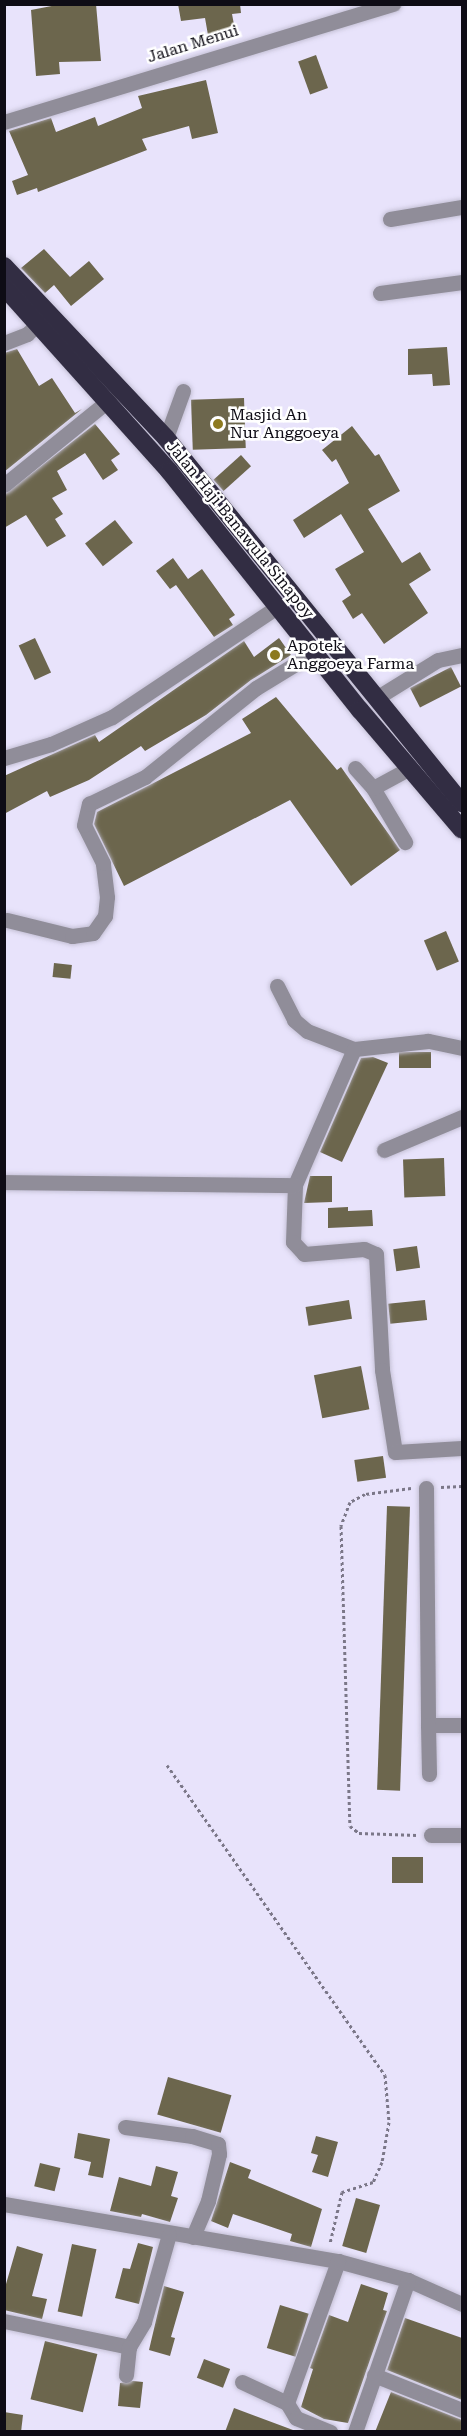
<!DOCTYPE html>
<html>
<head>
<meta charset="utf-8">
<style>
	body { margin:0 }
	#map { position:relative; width:467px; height:2436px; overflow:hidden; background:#e8e3fb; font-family:"Roboto Serif",serif }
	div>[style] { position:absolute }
	.building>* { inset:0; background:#6c664d; transform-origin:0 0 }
	.path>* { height:3px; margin-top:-1.5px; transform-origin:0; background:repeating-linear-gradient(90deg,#7b7788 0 3px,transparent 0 6px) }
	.roads { filter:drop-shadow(0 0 2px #c5c1d6) drop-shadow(0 0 2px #c5c1d6) }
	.minor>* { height:15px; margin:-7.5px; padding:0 7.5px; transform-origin:7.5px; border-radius:7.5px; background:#908d99 }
	.highway>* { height:18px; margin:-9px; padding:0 9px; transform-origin:9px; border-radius:9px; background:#322d43 }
	.dots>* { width:16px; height:16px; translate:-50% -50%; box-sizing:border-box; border:3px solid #fff; border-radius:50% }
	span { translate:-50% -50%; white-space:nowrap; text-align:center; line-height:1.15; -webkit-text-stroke:5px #fff; paint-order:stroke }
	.street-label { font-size:16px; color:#0e0c15 }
	.poi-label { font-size:16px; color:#0e0c15 }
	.left { translate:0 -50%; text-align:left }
	.frame { position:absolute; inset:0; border:6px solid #0e0c15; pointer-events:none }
</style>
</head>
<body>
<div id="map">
	<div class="building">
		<i style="clip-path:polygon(62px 4px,96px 4px,101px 61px,59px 62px,60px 74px,36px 76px,31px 10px)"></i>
		<i style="clip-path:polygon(178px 4px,240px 4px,241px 13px,232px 14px,235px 30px,208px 35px,205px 18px,181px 21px)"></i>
		<i style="left:316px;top:55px;width:35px;height:19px;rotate:70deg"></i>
		<i style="clip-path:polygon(206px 80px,218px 133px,192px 139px,189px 126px,142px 139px,147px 150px,38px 192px,37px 188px,17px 195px,12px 181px,28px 175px,9px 131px,51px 118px,56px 132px,95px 117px,98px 126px,142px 108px,138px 96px)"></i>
		<i style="clip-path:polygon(44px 249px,70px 277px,89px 261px,104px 279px,71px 306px,54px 285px,45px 293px,21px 268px)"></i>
		<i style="clip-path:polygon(447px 347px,450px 385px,433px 386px,432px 374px,408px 375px,408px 349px)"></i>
		<i style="clip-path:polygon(17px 349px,39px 386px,52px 378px,75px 413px,82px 409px,4px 472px,4px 353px)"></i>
		<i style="left:244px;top:398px;width:50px;height:53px;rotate:88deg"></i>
		<i style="clip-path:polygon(95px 424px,120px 454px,111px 460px,118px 470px,103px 480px,85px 453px,57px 471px,67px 490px,52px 498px,63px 514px,55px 519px,66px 536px,47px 547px,26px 515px,4px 528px,4px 495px)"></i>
		<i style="clip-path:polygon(352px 426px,375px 456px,379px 454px,400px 491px,368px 509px,402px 563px,420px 552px,431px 570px,409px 584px,428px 613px,384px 644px,362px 613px,353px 619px,342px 601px,351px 595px,335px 569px,364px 552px,341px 514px,304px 538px,293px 520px,349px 483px,336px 459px,332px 462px,322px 450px)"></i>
		<i style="left:241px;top:455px;width:15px;height:37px;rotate:48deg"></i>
		<i style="left:115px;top:520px;width:29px;height:38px;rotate:52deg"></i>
		<i style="clip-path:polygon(173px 558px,188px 579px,202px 569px,235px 615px,229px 619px,233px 625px,214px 637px,176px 585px,170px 589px,156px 571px)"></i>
		<i style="left:35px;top:638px;width:38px;height:18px;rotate:65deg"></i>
		<i style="clip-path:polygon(279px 638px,291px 655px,251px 680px,206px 715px,145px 751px,141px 746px,89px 780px,50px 797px,47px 791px,4px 814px,4px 776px,95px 735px,99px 742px,244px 641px,254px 657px)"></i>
		<i style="left:451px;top:667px;width:22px;height:46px;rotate:63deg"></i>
		<i style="clip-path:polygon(276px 697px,337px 770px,341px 767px,400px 850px,351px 886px,290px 800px,124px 886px,94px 824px,97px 812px,251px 733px,242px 719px)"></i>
		<i style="left:446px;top:931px;width:33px;height:24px;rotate:67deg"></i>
		<i style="left:54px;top:963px;width:18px;height:14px;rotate:6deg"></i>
		<i style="left:431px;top:1052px;width:16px;height:32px;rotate:90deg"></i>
		<i style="clip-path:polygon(373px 1057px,388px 1063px,342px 1162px,320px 1152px,361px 1058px)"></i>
		<i style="left:444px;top:1158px;width:38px;height:41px;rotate:88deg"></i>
		<i style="clip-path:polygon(310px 1176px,332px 1176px,332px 1202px,304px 1203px)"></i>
		<i style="clip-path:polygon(348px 1207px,348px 1211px,372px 1210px,373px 1226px,328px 1228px,328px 1208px)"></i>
		<i style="left:417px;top:1246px;width:22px;height:24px;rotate:82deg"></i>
		<i style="left:349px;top:1300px;width:19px;height:44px;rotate:81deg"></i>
		<i style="left:425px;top:1300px;width:20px;height:37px;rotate:84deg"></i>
		<i style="left:361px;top:1366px;width:44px;height:48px;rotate:79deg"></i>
		<i style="left:383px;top:1456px;width:22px;height:29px;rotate:82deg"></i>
		<i style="left:387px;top:1506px;width:23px;height:284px;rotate:2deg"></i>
		<i style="left:392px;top:1857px;width:31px;height:26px"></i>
		<i style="left:168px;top:2077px;width:66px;height:39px;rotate:16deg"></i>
		<i style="clip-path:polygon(78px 2133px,110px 2139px,103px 2178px,88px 2175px,91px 2162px,74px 2158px)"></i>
		<i style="clip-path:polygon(316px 2136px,338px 2142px,328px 2177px,312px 2172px,318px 2155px,311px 2153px)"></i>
		<i style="clip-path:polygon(230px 2162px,251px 2170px,248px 2178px,322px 2209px,311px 2247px,290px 2241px,292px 2234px,233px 2214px,228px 2228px,211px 2221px)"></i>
		<i style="left:40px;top:2163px;width:21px;height:24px;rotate:14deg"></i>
		<i style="clip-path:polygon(156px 2166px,178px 2172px,171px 2196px,178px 2198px,170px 2222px,142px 2214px,141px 2217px,110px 2211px,119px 2177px,151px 2186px)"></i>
		<i style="left:356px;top:2198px;width:25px;height:50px;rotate:16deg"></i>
		<i style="clip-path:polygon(138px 2243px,153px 2247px,139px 2304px,115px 2298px,123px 2268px,130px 2269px)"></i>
		<i style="left:72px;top:2244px;width:25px;height:69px;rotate:12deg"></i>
		<i style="clip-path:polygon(17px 2246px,43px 2254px,32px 2296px,47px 2299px,42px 2319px,4px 2310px,4px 2291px)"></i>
		<i style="clip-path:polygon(361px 2284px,388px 2293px,383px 2310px,387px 2311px,348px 2423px,324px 2419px,301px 2407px,313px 2369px,310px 2368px,329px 2315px,348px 2322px)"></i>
		<i style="clip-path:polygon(164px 2286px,184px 2292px,171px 2337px,175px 2338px,170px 2356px,149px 2350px)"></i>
		<i style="left:280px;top:2305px;width:30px;height:45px;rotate:17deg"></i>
		<i style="clip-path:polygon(405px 2318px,462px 2338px,462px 2400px,387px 2370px)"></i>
		<i style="left:45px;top:2341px;width:54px;height:60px;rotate:14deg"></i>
		<i style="left:204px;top:2359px;width:28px;height:20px;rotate:21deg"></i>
		<i style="clip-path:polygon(133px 2381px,143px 2382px,140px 2408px,118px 2406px,120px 2383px)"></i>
		<i style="clip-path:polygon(391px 2392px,462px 2420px,462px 2432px,375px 2432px)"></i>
		<i style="clip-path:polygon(234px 2408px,293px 2430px,293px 2432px,225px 2432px)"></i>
		<i style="clip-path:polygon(4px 2412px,23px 2415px,21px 2432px,4px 2432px)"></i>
	</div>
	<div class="path">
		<i style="left:441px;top:1487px;width:21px;rotate:-3deg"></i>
		<i style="left:411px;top:1488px;width:46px;rotate:172.6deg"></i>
		<i style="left:365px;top:1494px;width:17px;rotate:152deg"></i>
		<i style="left:350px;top:1502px;width:26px;rotate:111deg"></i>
		<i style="left:341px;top:1526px;width:300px;rotate:88.3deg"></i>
		<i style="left:350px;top:1826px;width:11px;rotate:38deg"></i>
		<i style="left:359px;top:1833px;width:58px;rotate:2deg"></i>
		<i style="left:167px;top:1765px;width:379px;rotate:54.9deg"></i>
		<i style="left:385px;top:2075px;width:47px;rotate:85.1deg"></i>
		<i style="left:389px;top:2122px;width:41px;rotate:99.9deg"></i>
		<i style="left:382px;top:2162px;width:22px;rotate:114deg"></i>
		<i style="left:373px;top:2182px;width:33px;rotate:162deg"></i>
		<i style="left:342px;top:2192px;width:52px;rotate:103.2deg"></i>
	</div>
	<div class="roads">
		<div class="minor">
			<i style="left:4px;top:122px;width:407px;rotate:-16.9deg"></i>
			<i style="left:390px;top:219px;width:73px;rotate:-9.5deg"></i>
			<i style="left:380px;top:293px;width:83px;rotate:-7.6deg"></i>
			<i style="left:4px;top:343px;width:25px;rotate:-21deg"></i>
			<i style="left:27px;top:334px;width:24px;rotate:-42deg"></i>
			<i style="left:166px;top:438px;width:50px;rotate:-70.1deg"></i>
			<i style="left:4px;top:485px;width:135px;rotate:-39deg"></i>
			<i style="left:378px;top:697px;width:70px;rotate:-31.7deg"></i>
			<i style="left:438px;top:660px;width:25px;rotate:-12deg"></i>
			<i style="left:4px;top:758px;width:49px;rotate:-16.6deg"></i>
			<i style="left:51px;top:744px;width:67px;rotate:-23.9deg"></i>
			<i style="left:112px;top:717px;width:198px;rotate:-33.7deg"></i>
			<i style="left:355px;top:768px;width:27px;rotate:48deg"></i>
			<i style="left:373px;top:788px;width:63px;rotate:59.3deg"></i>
			<i style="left:373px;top:788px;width:42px;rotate:-28.4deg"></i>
			<i style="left:7px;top:920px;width:67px;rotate:13.8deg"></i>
			<i style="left:72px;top:936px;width:21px;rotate:-8deg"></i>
			<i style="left:93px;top:933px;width:21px;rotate:-55deg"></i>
			<i style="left:105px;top:916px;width:19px;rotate:-84deg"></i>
			<i style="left:107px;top:897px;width:34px;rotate:-97deg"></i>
			<i style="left:103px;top:863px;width:42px;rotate:-116.6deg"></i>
			<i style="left:84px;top:825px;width:22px;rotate:-77deg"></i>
			<i style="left:89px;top:804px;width:62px;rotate:-25.7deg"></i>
			<i style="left:145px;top:777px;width:142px;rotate:-38.7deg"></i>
			<i style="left:256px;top:688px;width:69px;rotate:-31.4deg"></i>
			<i style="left:277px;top:986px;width:38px;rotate:63deg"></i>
			<i style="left:294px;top:1020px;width:17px;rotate:40deg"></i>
			<i style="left:307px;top:1031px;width:50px;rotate:21deg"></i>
			<i style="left:462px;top:1048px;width:35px;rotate:-168deg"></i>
			<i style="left:428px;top:1041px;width:74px;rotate:173.8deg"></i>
			<i style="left:354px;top:1049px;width:148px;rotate:113.5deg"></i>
			<i style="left:295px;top:1185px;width:57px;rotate:92deg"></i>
			<i style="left:293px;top:1242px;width:16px;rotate:47deg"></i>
			<i style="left:304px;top:1254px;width:60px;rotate:-4.8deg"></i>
			<i style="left:364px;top:1249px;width:13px;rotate:23deg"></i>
			<i style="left:376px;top:1254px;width:116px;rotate:87deg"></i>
			<i style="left:382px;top:1370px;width:83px;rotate:81deg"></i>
			<i style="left:395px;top:1452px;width:67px;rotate:-3.4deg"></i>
			<i style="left:384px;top:1150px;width:85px;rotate:-22.9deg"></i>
			<i style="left:4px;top:1182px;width:291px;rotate:0.6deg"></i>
			<i style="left:426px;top:1488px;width:237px;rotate:89.5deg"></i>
			<i style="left:428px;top:1725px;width:34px"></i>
			<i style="left:428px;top:1725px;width:49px;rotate:88.8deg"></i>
			<i style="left:431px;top:1835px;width:31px"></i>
			<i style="left:125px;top:2127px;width:68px;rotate:7.7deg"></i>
			<i style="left:192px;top:2136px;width:27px;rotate:17deg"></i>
			<i style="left:218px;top:2144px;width:10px;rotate:84deg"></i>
			<i style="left:219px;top:2154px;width:48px;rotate:103.2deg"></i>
			<i style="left:208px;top:2201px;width:39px;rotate:113deg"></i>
			<i style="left:4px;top:2204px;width:339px;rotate:9.7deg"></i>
			<i style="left:338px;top:2261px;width:73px;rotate:15.2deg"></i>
			<i style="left:408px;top:2280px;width:59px;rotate:24deg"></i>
			<i style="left:4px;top:2321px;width:128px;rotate:11.7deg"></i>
			<i style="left:129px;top:2347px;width:29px;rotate:-59deg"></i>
			<i style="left:144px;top:2322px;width:91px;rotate:-74.1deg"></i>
			<i style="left:126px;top:2375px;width:28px;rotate:-84deg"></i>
			<i style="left:374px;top:2375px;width:95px;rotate:21.7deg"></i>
			<i style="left:242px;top:2382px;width:50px;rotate:25deg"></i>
			<i style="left:287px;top:2403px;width:151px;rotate:-70.2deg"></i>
			<i style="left:287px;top:2403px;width:17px;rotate:59deg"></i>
			<i style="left:296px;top:2418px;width:37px;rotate:22deg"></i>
			<i style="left:355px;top:2432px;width:161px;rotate:-70.8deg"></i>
		</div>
		<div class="highway">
			<i style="left:4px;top:266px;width:236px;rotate:46.7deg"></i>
			<i style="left:166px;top:438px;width:470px;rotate:51deg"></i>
			<i style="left:4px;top:287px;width:247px;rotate:48.1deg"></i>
			<i style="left:169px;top:471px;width:306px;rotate:51.4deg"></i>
			<i style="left:360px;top:710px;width:157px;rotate:49.6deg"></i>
		</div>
	</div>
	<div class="dots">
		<i style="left:218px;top:424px;background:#8d7a1f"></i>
		<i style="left:275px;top:655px;background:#8d7a1f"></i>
	</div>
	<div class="street-label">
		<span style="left:193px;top:44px;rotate:-17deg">Jalan Menui</span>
		<span style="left:240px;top:530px;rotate:51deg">Jalan Haji Banawula Sinapoy</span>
	</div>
	<div class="poi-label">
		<span class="left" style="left:230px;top:424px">Masjid An<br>Nur Anggoeya</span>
		<span class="left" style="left:287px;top:655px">Apotek<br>Anggoeya Farma</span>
	</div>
	<div class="frame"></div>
</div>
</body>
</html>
